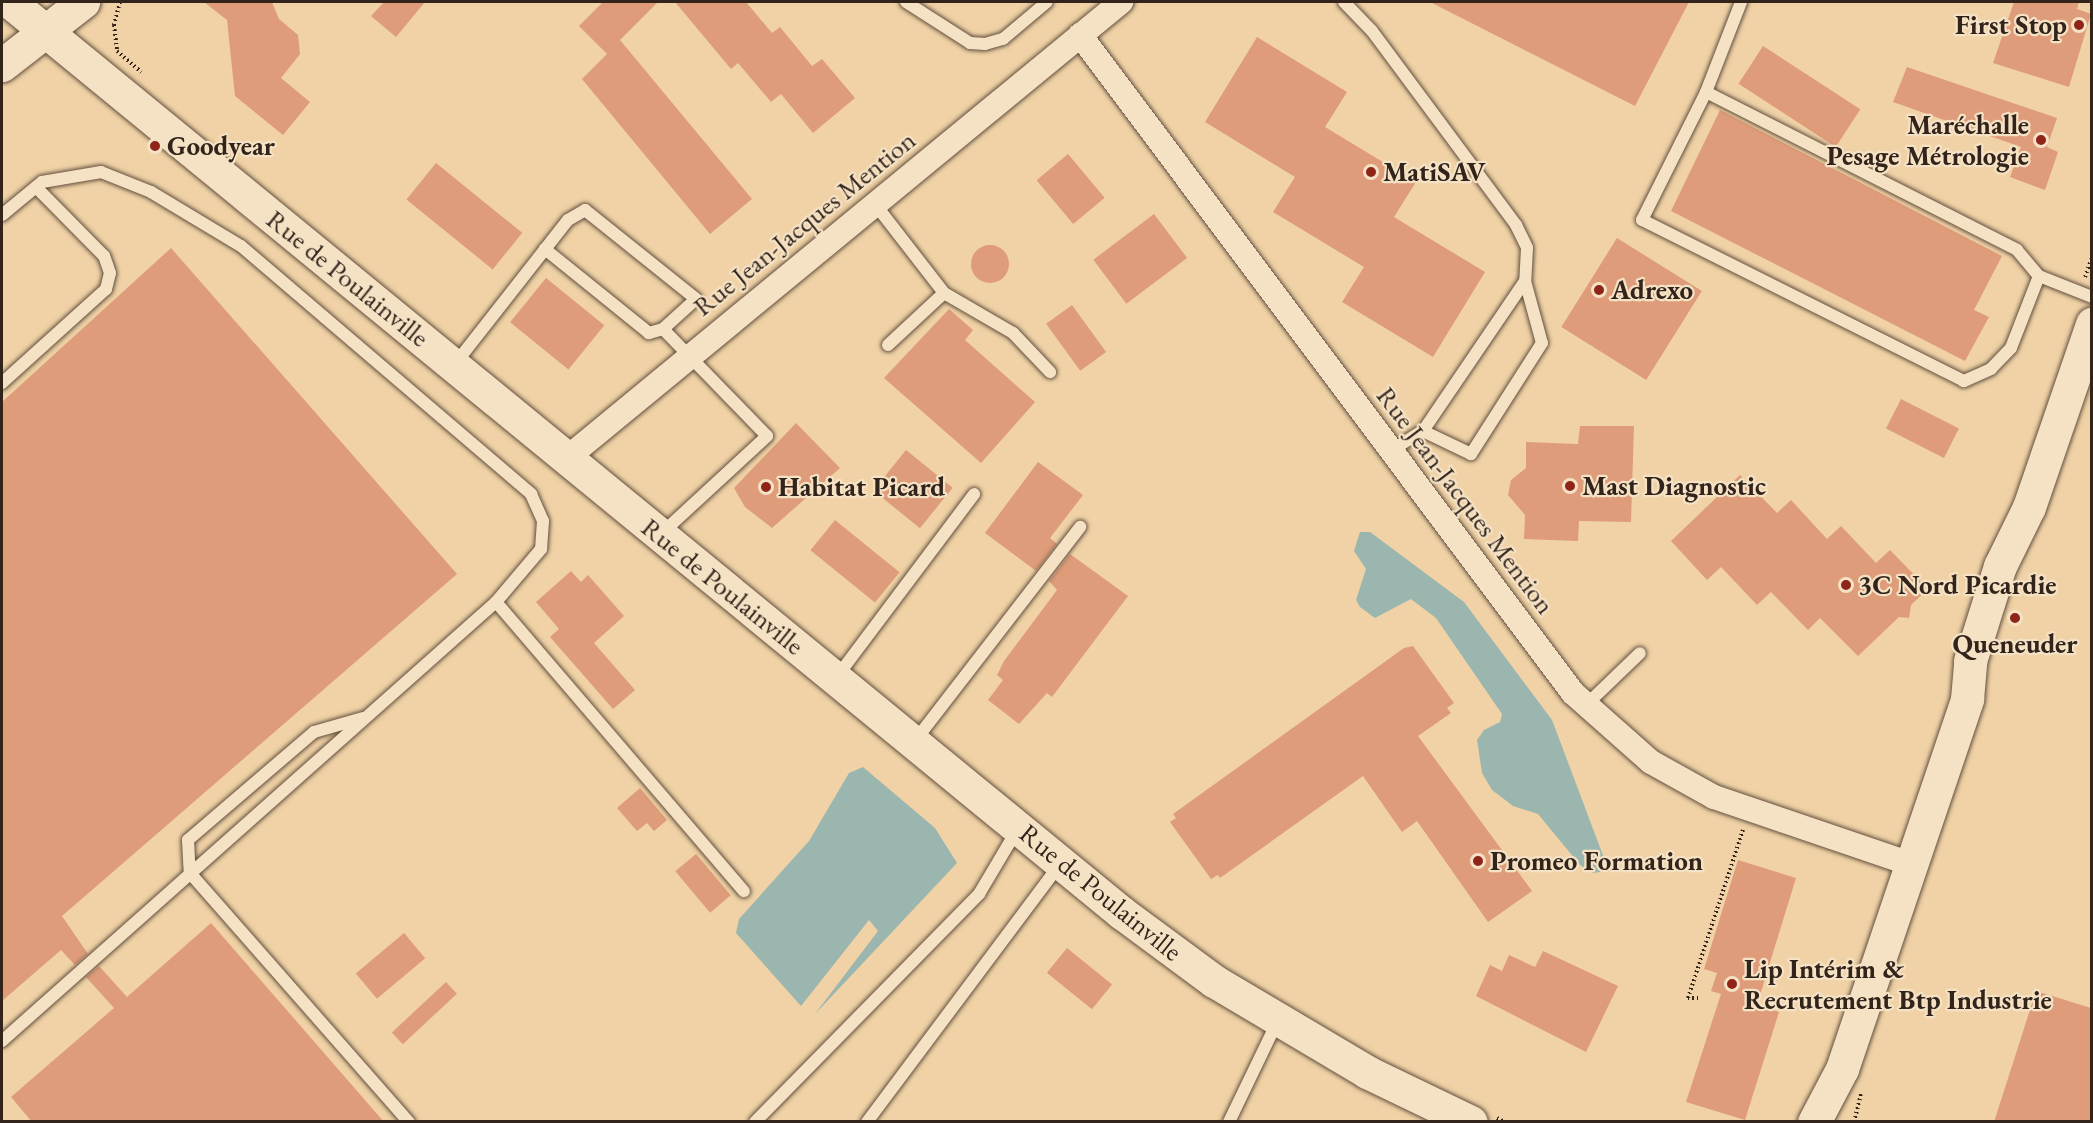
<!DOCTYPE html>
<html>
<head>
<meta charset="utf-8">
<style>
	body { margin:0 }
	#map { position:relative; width:2093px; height:1123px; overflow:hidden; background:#f0d2a6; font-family:"EB Garamond",serif }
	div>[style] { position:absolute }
	.water>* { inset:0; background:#9bb6ae }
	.building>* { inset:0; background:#de9c7a; transform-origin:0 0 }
	.round { border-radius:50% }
	.path>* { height:4px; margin-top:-2px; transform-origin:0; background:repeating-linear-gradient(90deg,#32231b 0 1.5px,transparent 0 4.5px) }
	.roads { filter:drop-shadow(0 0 2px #624f3e) drop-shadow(0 0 2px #624f3e) }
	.lane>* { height:12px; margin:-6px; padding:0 6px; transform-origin:6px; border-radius:6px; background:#f5e2c5 }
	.street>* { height:24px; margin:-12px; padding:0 12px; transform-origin:12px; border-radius:12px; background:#f5e2c5 }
	.secondary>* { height:33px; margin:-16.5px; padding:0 16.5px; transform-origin:16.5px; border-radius:16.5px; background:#f5e2c5 }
	.dots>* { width:16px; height:16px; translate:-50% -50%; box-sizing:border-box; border:3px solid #f5e2c5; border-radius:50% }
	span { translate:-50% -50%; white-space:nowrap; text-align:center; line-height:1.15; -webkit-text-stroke:4.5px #f5e2c5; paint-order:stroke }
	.poi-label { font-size:27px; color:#32231b; font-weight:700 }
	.right { translate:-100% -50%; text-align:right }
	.left { translate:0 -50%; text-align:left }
	.street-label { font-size:27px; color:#32231b }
	.frame { position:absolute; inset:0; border:3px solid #32231b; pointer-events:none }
</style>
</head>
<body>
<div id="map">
	<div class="water">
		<i style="clip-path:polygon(1360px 532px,1370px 532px,1464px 602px,1552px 720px,1604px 858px,1600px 872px,1593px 873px,1580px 865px,1538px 814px,1513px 806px,1492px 790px,1482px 773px,1477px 740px,1484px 730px,1500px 722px,1502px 714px,1436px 618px,1411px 599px,1375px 618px,1360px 607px,1356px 600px,1366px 569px,1354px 551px)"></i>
		<i style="clip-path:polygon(863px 767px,935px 828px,957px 863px,815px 1014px,878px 931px,869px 920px,801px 1006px,736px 933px,739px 919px,809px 841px,849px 773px)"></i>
	</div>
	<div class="building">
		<i style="clip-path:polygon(204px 2px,272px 2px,279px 19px,298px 35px,300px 54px,281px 78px,310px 102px,283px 135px,235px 96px,227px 20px)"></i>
		<i style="clip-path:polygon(384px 2px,425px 2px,396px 37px,371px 16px)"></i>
		<i style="clip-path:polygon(603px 2px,658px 2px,620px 40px,752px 199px,710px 234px,582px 79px,607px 54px,579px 26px)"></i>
		<i style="clip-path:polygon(675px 2px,746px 2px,772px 33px,780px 27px,812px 66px,822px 59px,855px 98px,813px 133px,781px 94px,771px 102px,738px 63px,731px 69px)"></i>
		<i style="clip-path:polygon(1430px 2px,1689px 2px,1635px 106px)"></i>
		<i style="clip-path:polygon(2014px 2px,2079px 2px,2077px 9px,2091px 14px,2069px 87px,1993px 63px)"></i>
		<i style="clip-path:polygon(1257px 37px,1347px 92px,1325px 127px,1416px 182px,1394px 217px,1485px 272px,1433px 357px,1342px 302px,1364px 267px,1273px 212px,1295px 177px,1205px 122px)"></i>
		<i style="left:1763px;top:46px;width:116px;height:45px;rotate:33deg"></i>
		<i style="clip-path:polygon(1907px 67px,2057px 118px,2047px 147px,2058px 152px,2045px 190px,2010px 177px,2021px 147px,1893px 102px)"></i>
		<i style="clip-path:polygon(1720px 110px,2002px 256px,1974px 310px,1989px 317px,1965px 361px,1671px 211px)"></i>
		<i style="left:1068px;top:154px;width:57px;height:41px;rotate:50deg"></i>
		<i style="left:436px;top:163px;width:111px;height:47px;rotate:39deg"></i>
		<i style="left:1154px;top:214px;width:55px;height:76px;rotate:53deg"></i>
		<i style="left:1617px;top:238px;width:100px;height:105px;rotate:32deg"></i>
		<i class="round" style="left:971px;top:245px;width:38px;height:38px"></i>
		<i style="clip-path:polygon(171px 248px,457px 574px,62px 916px,88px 954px,75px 965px,61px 950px,2px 1001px,2px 402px)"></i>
		<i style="left:546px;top:278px;width:75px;height:57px;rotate:39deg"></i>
		<i style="left:1072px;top:305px;width:58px;height:32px;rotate:54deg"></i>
		<i style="clip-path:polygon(949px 309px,973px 330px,965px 340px,1035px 402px,981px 463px,884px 378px)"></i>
		<i style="left:1901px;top:399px;width:65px;height:33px;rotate:27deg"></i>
		<i style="clip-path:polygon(796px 423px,840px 468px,772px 528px,745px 507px,734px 488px)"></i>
		<i style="clip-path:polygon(1580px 426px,1634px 426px,1631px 522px,1579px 521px,1578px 541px,1524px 539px,1525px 515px,1508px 495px,1511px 480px,1526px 468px,1526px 442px,1578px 444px)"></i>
		<i style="left:906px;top:450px;width:60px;height:52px;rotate:39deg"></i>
		<i style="clip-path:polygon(1038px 462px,1083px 495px,1050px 538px,1057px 544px,1036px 571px,985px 533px)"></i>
		<i style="clip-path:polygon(1740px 475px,1777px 513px,1791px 500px,1827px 539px,1841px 526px,1876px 563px,1890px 550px,1928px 589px,1911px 605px,1909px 618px,1899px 617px,1858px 656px,1820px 618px,1808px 630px,1771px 592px,1757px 605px,1721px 567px,1707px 580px,1671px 541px)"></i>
		<i style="left:835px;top:520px;width:83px;height:39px;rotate:39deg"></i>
		<i style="clip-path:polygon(1070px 554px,1128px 596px,1052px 697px,1047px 693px,1019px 724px,988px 700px,1003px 680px,997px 675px,1004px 661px,1057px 590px,1049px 581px)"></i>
		<i style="clip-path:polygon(571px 571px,581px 582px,588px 575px,624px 616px,594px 643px,635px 690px,613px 709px,550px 637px,559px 629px,536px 602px)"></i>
		<i style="clip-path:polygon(1413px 646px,1454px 703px,1447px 708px,1451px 713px,1418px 736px,1532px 891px,1488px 922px,1417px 821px,1402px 832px,1363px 776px,1220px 878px,1218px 875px,1211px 879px,1170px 822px,1176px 818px,1173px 814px,1404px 648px)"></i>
		<i style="clip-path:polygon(640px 788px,667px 820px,654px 831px,647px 823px,637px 831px,617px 808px)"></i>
		<i style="left:696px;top:854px;width:54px;height:27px;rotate:50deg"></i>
		<i style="clip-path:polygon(1738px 860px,1796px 878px,1757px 1005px,1779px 1012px,1745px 1120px,1686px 1102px,1721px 994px,1711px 991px,1717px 973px,1704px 969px)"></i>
		<i style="clip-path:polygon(211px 923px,384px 1122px,32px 1122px,11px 1097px,114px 1008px,86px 977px,99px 966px,127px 997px)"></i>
		<i style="left:404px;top:933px;width:33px;height:63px;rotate:50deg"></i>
		<i style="left:1067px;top:948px;width:58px;height:32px;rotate:39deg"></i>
		<i style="clip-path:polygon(1543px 951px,1618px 986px,1586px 1052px,1476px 996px,1490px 965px,1502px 971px,1509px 955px,1535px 967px)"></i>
		<i style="left:446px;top:982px;width:16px;height:74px;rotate:47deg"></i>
		<i style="clip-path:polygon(2036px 991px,2091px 1008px,2091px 1122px,1994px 1122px)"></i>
	</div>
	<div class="path">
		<i style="left:120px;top:2px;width:24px;rotate:105deg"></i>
		<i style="left:114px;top:25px;width:26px;rotate:83deg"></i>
		<i style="left:117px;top:51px;width:32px;rotate:41deg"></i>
		<i style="left:2085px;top:277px;width:20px;rotate:-70deg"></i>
		<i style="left:1698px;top:998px;width:10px;rotate:180deg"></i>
		<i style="left:1688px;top:998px;width:177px;rotate:-71.9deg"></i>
		<i style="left:1497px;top:1118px;width:9px;rotate:27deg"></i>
		<i style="left:1854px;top:1122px;width:30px;rotate:-76deg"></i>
	</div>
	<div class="roads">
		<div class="lane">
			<i style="left:906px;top:2px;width:76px;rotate:32.6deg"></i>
			<i style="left:970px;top:43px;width:15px;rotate:4deg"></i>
			<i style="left:985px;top:44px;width:19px;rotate:-16deg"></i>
			<i style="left:1003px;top:39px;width:57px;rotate:-40.1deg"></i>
			<i style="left:1344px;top:2px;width:40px;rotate:46deg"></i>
			<i style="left:1372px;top:31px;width:242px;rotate:53.4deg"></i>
			<i style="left:1516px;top:225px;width:25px;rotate:64deg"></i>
			<i style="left:1527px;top:248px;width:33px;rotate:93deg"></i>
			<i style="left:1525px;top:281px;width:64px;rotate:74.7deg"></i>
			<i style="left:1542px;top:343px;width:132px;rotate:122.6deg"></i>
			<i style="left:1471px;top:454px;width:53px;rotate:-154.4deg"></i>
			<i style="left:1706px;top:92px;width:97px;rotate:-68.7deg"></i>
			<i style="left:875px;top:204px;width:113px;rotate:52.2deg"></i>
			<i style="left:944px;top:293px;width:80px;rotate:30.1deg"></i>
			<i style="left:1013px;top:333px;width:54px;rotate:46.5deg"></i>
			<i style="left:2px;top:215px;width:52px;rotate:-39.5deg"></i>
			<i style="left:42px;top:182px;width:60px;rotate:-9.6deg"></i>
			<i style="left:101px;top:172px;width:54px;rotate:21.8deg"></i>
			<i style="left:151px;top:192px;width:105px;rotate:31deg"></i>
			<i style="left:241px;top:246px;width:382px;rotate:40.5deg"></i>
			<i style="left:531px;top:494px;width:30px;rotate:66deg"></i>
			<i style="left:543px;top:521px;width:28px;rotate:94deg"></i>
			<i style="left:541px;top:549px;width:70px;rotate:130.3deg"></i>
			<i style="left:496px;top:602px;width:381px;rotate:49.4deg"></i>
			<i style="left:2039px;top:276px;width:77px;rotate:111.3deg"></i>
			<i style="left:2011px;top:348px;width:29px;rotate:134deg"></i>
			<i style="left:1991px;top:369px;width:30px;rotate:156deg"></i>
			<i style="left:1964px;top:381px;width:360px;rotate:-153.4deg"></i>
			<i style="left:1642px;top:220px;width:143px;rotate:-63.4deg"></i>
			<i style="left:1706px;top:92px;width:349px;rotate:26.9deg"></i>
			<i style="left:2017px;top:250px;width:34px;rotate:50deg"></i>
			<i style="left:2039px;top:276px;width:57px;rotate:21.6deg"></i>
			<i style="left:888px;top:345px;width:76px;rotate:-42.9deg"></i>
			<i style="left:455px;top:364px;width:183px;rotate:-51.9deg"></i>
			<i style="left:568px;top:220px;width:20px;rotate:-30deg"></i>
			<i style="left:585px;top:210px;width:142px;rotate:38.7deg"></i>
			<i style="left:696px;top:299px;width:45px;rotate:137.7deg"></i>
			<i style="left:663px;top:329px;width:15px;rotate:164deg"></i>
			<i style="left:649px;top:333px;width:134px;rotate:-141.1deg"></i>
			<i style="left:2px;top:383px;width:140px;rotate:-42.1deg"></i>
			<i style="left:106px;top:289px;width:16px;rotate:-76deg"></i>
			<i style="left:110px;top:273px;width:18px;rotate:-109deg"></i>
			<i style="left:104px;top:256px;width:97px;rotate:-134.6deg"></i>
			<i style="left:1392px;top:450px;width:36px;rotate:-32deg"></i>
			<i style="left:1423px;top:431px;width:181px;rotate:-55.8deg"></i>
			<i style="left:662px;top:533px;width:143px;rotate:-42.7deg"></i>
			<i style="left:767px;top:436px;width:149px;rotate:-134.2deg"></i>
			<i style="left:836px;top:678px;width:230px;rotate:-53.1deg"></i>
			<i style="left:1585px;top:706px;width:76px;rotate:-43.9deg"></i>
			<i style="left:363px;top:718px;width:51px;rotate:164.1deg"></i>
			<i style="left:314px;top:732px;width:166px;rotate:139.4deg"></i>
			<i style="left:188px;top:840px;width:33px;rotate:87deg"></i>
			<i style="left:190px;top:873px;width:332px;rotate:48.7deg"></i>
			<i style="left:914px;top:742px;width:272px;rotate:-52.3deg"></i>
			<i style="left:2px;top:1041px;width:661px;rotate:-41.63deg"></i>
			<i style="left:755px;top:1122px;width:320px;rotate:-45.5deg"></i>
			<i style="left:979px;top:894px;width:74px;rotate:-59.3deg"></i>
			<i style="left:867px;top:1122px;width:324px;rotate:-53.2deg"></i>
			<i style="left:1229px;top:1122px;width:113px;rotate:-64.3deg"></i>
		</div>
		<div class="street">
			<i style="left:1080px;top:35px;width:822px;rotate:53.16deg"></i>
			<i style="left:1573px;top:693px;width:104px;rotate:41.5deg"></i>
			<i style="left:1651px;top:762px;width:72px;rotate:29.1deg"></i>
			<i style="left:1714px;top:797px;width:208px;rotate:18.8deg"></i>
			<i style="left:567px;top:458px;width:718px;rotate:-39.46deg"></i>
		</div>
		<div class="secondary">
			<i style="left:10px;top:2px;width:1438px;rotate:39.33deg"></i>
			<i style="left:1122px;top:913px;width:114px;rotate:36.5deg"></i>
			<i style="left:1214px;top:981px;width:178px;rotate:30.7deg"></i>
			<i style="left:1367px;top:1072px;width:115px;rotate:25.7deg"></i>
			<i style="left:2px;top:65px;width:103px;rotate:-37.9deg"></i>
			<i style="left:1814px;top:1122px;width:60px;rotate:-62.2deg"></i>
			<i style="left:1842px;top:1069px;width:391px;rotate:-71.3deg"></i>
			<i style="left:1967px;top:699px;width:38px;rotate:-85deg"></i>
			<i style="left:1970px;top:661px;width:100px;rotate:-72.5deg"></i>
			<i style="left:2000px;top:566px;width:66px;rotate:-63.8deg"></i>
			<i style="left:2029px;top:507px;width:194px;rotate:-71deg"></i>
		</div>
	</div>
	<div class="dots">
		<i style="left:2079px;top:25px;background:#8f2418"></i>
		<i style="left:2041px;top:140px;background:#8f2418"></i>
		<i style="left:155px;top:146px;background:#8f2418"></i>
		<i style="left:1371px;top:172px;background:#8f2418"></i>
		<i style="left:1599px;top:290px;background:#8f2418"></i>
		<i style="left:1570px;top:486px;background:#8f2418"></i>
		<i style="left:766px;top:487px;background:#8f2418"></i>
		<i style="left:1846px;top:585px;background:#8f2418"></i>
		<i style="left:2015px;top:618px;background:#8f2418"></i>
		<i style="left:1478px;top:861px;background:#8f2418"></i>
		<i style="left:1732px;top:984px;background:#8f2418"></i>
	</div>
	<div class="poi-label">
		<span class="right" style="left:2067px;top:25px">First Stop</span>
		<span class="right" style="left:2029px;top:140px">Maréchalle<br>Pesage Métrologie</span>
		<span class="left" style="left:167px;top:146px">Goodyear</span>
		<span class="left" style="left:1383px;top:172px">MatiSAV</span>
		<span class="left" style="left:1611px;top:290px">Adrexo</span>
		<span class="left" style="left:1582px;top:486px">Mast Diagnostic</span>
		<span class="left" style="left:778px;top:487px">Habitat Picard</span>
		<span class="left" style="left:1858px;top:585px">3C Nord Picardie</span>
		<span style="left:2015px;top:644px">Queneuder</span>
		<span class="left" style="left:1490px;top:861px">Promeo Formation</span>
		<span class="left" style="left:1744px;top:984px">Lip Intérim &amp;<br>Recrutement Btp Industrie</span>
	</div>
	<div class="street-label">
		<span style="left:804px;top:223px;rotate:-39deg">Rue Jean-Jacques Mention</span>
		<span style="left:348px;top:278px;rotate:39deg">Rue de Poulainville</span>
		<span style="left:1466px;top:500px;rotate:53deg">Rue Jean-Jacques Mention</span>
		<span style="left:723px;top:586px;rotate:39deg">Rue de Poulainville</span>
		<span style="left:1101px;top:892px;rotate:39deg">Rue de Poulainville</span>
	</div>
	<div class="frame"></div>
</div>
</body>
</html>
